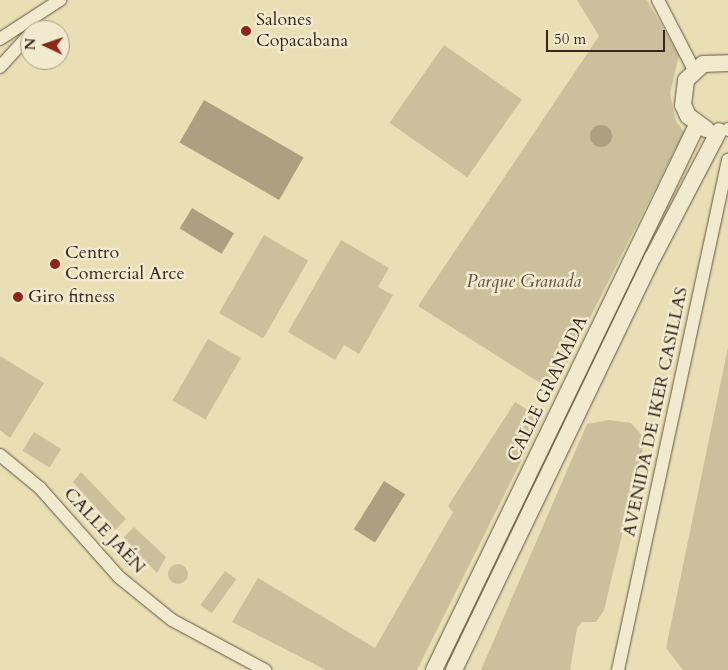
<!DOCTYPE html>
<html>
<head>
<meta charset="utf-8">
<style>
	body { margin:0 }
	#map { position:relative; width:728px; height:670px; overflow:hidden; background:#eadeb4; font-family:Cardo,serif }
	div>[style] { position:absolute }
	.green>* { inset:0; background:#ccbf9b; transform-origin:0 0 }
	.round { border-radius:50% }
	.water>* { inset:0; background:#ada081; transform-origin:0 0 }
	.roads { filter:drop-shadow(0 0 1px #645544) drop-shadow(0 0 1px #645544) }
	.minor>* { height:12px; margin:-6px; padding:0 6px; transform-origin:6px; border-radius:6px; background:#f1eace }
	.tertiary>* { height:16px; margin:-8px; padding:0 8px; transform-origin:8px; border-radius:8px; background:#f1eace }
	.dots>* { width:14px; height:14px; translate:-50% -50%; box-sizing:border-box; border:2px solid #f1eace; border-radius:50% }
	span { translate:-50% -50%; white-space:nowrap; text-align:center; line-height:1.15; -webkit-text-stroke:5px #f1eace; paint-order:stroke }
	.poi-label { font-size:18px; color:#37271f }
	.left { translate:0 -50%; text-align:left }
	.park-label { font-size:18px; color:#5c4d3e; font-style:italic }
	.street-label { font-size:18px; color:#37271f }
	.north { position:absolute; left:20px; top:20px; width:50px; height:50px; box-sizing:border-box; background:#f1eace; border:1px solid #a79c88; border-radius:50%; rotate:273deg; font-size:14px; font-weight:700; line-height:20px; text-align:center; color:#37271f }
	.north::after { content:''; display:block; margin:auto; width:18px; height:22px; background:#8f2418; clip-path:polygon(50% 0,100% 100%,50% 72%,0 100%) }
	.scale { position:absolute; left:546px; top:30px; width:119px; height:22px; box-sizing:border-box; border:2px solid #37271f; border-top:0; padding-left:6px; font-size:15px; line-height:18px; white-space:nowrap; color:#37271f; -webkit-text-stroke:4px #f1eace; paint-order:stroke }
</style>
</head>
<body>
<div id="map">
	<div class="green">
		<i style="clip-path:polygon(577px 0,647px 0,679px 55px,670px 94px,676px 121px,684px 132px,553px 391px,418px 306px,599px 36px)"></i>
		<i style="left:444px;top:45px;width:95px;height:95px;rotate:35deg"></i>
		<i style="left:264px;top:235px;width:51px;height:90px;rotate:30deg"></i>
		<i style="clip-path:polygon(341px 240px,389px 268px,378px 287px,393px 295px,359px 354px,344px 345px,335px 360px,288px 332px)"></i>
		<i style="left:208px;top:339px;width:38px;height:71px;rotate:30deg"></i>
		<i style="clip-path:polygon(728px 347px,728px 670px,683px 670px,666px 648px)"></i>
		<i style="clip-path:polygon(0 356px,44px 383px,10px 438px,0 430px)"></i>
		<i style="clip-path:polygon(515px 402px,542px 419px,417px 670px,326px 670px,232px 622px,258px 578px,375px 648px,453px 512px,448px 506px)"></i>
		<i style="clip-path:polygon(609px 420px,631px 423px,645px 439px,604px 610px,596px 622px,582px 622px,577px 628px,570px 670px,481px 670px,587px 424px)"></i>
		<i style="left:34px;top:432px;width:32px;height:22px;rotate:32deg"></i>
		<i style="clip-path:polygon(81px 472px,126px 519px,115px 530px,73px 482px)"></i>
		<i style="clip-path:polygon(134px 527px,166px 557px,157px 573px,123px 538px)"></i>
		<i class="round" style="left:168px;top:564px;width:20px;height:20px"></i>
		<i style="left:225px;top:571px;width:14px;height:42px;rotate:36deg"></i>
	</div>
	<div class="water">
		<i style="left:204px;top:100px;width:115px;height:49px;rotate:30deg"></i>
		<i class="round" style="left:590px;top:125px;width:22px;height:22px"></i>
		<i style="left:192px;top:208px;width:49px;height:24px;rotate:31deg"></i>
		<i style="left:384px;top:481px;width:25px;height:57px;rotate:32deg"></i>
	</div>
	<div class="roads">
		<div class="minor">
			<i style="left:658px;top:0;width:79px;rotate:62.8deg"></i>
			<i style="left:0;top:39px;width:72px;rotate:-33deg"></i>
			<i style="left:0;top:67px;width:45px;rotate:-47.7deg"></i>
			<i style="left:728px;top:129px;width:1px;rotate:90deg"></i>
			<i style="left:0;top:455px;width:52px;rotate:39.5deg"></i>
			<i style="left:40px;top:488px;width:119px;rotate:48.4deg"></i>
			<i style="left:119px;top:577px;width:68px;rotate:39.1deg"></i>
			<i style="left:172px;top:620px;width:106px;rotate:28.3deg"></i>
			<i style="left:618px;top:670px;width:522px;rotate:-77.83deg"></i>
		</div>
		<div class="tertiary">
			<i style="left:706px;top:129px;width:22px;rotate:-144deg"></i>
			<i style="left:688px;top:116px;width:12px;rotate:-114deg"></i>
			<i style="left:683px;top:105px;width:25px;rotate:-83deg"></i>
			<i style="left:686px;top:80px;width:23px;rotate:-43deg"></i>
			<i style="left:703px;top:64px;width:25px;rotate:-2deg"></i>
			<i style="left:434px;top:670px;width:605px;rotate:-64.24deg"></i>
			<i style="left:454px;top:670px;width:458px;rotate:-64.3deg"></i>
			<i style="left:653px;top:257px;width:142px;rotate:-62.4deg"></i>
		</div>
	</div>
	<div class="dots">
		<i style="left:246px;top:31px;background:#8f2418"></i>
		<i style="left:55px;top:264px;background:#8f2418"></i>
		<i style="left:18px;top:297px;background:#8f2418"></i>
	</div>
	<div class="poi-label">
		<span class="left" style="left:256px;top:31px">Salones<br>Copacabana</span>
		<span class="left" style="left:65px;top:264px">Centro<br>Comercial Arce</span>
		<span class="left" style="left:28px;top:297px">Giro fitness</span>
	</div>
	<div class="park-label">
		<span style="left:524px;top:282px">Parque Granada</span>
	</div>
	<div class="street-label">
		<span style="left:548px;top:389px;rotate:-64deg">CALLE GRANADA</span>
		<span style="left:656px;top:412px;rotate:-78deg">AVENIDA DE IKER CASILLAS</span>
		<span style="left:104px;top:531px;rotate:47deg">CALLE JAÉN</span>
	</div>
	<div class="north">N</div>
	<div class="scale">50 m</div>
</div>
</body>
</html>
